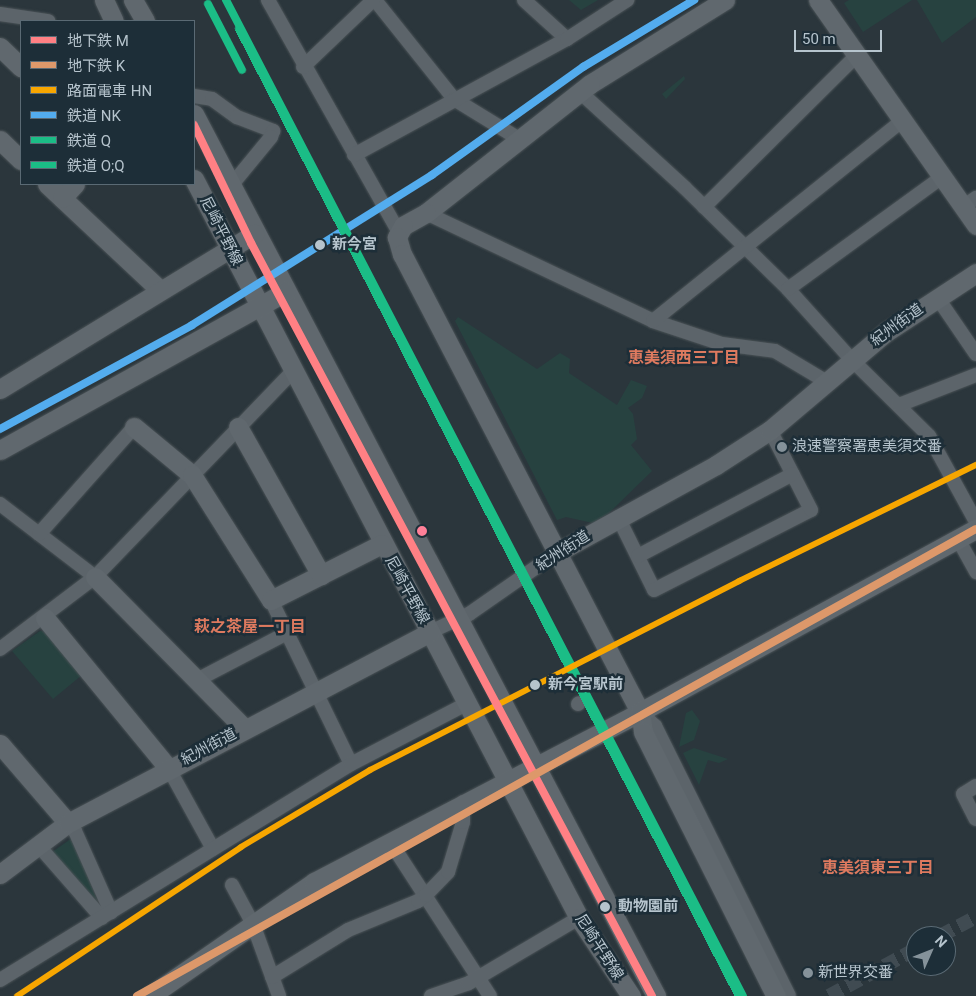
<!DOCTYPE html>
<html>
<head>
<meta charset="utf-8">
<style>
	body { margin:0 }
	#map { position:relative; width:976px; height:996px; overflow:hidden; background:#2b363c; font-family:Roboto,"Noto Sans JP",sans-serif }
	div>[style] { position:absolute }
	.green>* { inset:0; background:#274240 }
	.street-tunnel>* { height:14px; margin-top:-7px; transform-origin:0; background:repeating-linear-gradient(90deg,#404b52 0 14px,transparent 0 21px) }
	.roads { filter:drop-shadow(0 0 1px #4a5256) drop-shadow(0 0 1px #4a5256) }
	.street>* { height:14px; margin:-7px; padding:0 7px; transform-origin:7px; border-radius:7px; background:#5c646a }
	.secondary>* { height:19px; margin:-9.5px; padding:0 9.5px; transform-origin:9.5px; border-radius:9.5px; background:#60686e }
	.rail-1>* { height:8px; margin:-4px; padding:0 4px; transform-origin:4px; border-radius:4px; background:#53acee }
	.rail-2>* { height:8px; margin:-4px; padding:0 4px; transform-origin:4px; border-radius:4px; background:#1bbd86 }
	.rail-3>* { height:8px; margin:-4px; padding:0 4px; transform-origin:4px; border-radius:4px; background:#1bbd86 }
	.tram-1>* { height:6px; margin:-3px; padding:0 3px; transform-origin:3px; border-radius:3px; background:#f7a600 }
	.metro-1>* { height:8px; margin:-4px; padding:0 4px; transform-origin:4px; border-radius:4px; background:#ff8084 }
	.metro-2>* { height:8px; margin:-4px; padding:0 4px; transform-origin:4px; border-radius:4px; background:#dd986a }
	.dots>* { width:14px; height:14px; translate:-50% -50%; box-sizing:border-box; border:2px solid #1d2e38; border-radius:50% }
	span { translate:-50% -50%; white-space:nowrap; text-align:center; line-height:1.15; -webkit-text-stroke:5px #1d2e38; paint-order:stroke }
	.street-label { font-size:15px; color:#b6c4cd }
	.stop-label { font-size:15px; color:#b6c4cd; font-weight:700 }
	.left { translate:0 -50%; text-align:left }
	.poi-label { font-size:15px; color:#b6c4cd }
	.neighbourhood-label { font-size:16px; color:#de7a5f; font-weight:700 }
	.legend { position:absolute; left:20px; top:20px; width:175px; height:165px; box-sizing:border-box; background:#1d2e38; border:1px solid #5a6a74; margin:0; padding:6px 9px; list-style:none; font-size:15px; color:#b6c4cd }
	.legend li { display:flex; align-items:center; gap:10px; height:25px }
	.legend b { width:25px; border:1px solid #5a6a74 }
	.north { position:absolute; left:906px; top:926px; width:50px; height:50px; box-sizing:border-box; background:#1d2e38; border:1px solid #5a6a74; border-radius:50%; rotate:46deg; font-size:14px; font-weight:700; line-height:20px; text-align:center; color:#b6c4cd }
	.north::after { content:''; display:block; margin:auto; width:18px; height:22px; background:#85929a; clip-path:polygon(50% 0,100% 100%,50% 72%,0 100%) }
	.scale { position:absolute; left:794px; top:30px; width:88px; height:22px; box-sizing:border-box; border:2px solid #b6c4cd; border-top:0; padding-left:6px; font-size:15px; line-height:18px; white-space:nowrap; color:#b6c4cd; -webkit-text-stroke:4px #1d2e38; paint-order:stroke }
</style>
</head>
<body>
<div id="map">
	<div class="green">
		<i style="clip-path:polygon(569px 0,598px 0,581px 10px)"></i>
		<i style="clip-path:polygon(849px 0,912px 0,863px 32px,844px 3px)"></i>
		<i style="clip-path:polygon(917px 0,976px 0,976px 17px,942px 43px)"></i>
		<i style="clip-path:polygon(684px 76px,685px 79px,666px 99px,662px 94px)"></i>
		<i style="clip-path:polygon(458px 317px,537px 369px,560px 353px,570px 359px,569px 373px,617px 405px,631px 380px,647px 386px,642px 398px,628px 408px,633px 414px,637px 439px,631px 445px,652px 471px,609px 513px,593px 523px,566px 517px,557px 520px,455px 321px)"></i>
		<i style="clip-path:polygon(40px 631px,47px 632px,82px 675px,53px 699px,12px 651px)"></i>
		<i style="clip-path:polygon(692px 710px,700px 721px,694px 740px,679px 747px,686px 713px)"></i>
		<i style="clip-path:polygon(694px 748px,728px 759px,719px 763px,708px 760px,699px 785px,683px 753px)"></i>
		<i style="clip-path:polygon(72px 838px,98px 902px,52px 852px)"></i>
	</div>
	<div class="street-tunnel">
		<i style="left:940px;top:936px;width:41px;rotate:-27.8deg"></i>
		<i style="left:829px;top:996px;width:99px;rotate:-28.4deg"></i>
	</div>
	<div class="roads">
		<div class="street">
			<i style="left:268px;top:0;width:265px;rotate:60.6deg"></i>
			<i style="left:375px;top:0;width:127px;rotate:51.4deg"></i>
			<i style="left:454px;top:99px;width:76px;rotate:31.6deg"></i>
			<i style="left:524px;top:0;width:58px;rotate:42.2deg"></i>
			<i style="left:0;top:14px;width:49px;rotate:8.3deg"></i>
			<i style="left:303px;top:67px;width:97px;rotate:-43.7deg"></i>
			<i style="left:580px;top:92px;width:142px;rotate:42.4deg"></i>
			<i style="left:685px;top:188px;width:144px;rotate:44.4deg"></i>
			<i style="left:788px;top:289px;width:94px;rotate:48deg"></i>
			<i style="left:851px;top:359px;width:110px;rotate:44.6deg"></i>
			<i style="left:929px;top:436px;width:98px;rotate:61.3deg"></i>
			<i style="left:194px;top:96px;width:18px;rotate:9deg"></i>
			<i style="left:212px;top:99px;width:31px;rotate:36deg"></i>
			<i style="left:237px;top:117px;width:39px;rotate:21deg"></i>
			<i style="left:273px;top:131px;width:6px;rotate:108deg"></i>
			<i style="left:271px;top:137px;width:65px;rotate:129.4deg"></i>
			<i style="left:354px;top:155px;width:243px;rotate:-28.6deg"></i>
			<i style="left:567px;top:39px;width:72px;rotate:-33deg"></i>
			<i style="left:704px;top:207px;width:214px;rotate:-44.8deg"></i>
			<i style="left:963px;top:207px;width:16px;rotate:-35deg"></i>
			<i style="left:426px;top:213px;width:251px;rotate:25.4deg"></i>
			<i style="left:653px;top:321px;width:73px;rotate:18.4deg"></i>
			<i style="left:722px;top:344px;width:53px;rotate:7.5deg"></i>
			<i style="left:775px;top:351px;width:61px;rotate:30.8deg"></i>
			<i style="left:788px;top:289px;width:189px;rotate:-36deg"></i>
			<i style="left:937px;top:297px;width:69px;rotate:55.6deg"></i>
			<i style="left:653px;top:321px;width:319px;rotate:-38.8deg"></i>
			<i style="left:899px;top:405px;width:83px;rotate:-21.3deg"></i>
			<i style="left:0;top:504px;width:120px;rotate:37.5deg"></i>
			<i style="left:618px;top:517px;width:81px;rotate:63.7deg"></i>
			<i style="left:654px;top:590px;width:176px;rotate:-27deg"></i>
			<i style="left:811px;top:510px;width:90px;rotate:-117.1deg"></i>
			<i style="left:39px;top:534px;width:143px;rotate:-48.4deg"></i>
			<i style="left:958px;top:539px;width:38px;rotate:61deg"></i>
			<i style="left:638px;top:556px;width:175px;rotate:-27.9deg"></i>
			<i style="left:271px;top:600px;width:182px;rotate:64deg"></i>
			<i style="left:430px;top:632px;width:43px;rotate:-24.8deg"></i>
			<i style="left:469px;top:614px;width:108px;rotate:-34.9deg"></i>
			<i style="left:0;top:649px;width:119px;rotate:-37.2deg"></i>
			<i style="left:95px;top:577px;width:286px;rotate:-46.1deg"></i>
			<i style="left:197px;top:680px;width:102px;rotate:-27.6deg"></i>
			<i style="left:578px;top:704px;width:1px;rotate:-45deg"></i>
			<i style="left:640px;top:712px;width:21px;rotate:43deg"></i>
			<i style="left:655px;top:726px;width:301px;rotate:63.6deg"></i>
			<i style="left:169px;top:769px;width:91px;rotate:61.2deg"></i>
			<i style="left:976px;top:786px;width:15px;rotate:148deg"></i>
			<i style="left:963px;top:794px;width:28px;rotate:63deg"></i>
			<i style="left:68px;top:823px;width:11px;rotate:49deg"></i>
			<i style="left:75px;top:831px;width:89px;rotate:66deg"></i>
			<i style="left:391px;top:843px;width:182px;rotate:57.1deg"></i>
			<i style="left:38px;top:845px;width:97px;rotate:48.8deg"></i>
			<i style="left:232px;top:885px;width:44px;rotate:61.7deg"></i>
			<i style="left:253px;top:924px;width:77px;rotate:70.1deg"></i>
			<i style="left:272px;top:977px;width:89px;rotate:-31.7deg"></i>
			<i style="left:348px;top:930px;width:76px;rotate:-22.5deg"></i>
			<i style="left:418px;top:901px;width:10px;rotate:-37deg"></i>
			<i style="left:426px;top:895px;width:32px;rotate:-46deg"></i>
			<i style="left:448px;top:872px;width:52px;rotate:-73.3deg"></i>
			<i style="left:463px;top:822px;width:20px;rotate:-90deg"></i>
			<i style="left:0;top:980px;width:412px;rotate:-31.6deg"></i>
			<i style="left:351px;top:764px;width:132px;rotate:-27.5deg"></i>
			<i style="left:431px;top:996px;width:40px;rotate:-18.9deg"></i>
			<i style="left:469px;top:983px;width:128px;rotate:-30.6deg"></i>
		</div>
		<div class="secondary">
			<i style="left:104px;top:0;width:23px;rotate:65deg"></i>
			<i style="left:133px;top:0;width:24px;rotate:60deg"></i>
			<i style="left:725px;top:0;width:159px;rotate:148.1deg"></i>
			<i style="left:590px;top:84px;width:209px;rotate:141.8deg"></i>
			<i style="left:426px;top:213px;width:26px;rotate:151deg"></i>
			<i style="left:403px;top:226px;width:13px;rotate:119deg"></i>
			<i style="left:397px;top:237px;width:18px;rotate:74deg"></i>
			<i style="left:402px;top:254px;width:516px;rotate:62.54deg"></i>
			<i style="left:640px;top:712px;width:20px;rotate:81deg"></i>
			<i style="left:643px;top:732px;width:296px;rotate:63.3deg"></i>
			<i style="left:818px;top:0;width:275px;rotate:54.9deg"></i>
			<i style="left:0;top:47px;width:29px;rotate:44deg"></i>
			<i style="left:194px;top:114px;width:996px;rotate:62.35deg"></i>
			<i style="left:0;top:140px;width:29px;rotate:44deg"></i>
			<i style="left:194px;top:179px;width:833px;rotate:62.48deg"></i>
			<i style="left:579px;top:918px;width:94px;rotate:56.3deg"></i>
			<i style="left:47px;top:184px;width:154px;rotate:43.2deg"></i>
			<i style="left:62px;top:198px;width:19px;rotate:-47deg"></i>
			<i style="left:0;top:389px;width:298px;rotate:-31.4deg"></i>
			<i style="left:134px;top:427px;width:75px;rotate:39.6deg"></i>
			<i style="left:192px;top:475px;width:148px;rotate:57.7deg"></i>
			<i style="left:271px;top:600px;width:124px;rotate:-26.8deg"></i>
			<i style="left:238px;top:427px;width:170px;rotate:60.7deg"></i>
			<i style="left:0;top:450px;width:326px;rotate:-29deg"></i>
			<i style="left:558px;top:552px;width:180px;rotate:-28.8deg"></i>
			<i style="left:716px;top:465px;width:64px;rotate:-32.9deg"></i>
			<i style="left:770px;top:430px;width:152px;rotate:-40.2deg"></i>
			<i style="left:886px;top:332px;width:108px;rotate:-33.2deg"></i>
			<i style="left:95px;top:577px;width:212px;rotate:45.4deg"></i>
			<i style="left:45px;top:618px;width:195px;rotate:50.6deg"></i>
			<i style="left:0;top:744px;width:104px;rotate:49.3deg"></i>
			<i style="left:0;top:874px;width:85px;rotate:-36.9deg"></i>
			<i style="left:68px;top:823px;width:409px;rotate:-27.8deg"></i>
			<i style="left:150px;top:996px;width:200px;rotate:-34.8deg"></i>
			<i style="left:314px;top:882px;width:368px;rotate:-27.5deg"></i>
			<i style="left:640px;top:712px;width:383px;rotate:-28.6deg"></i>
		</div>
	</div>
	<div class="rail-1">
		<i style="left:0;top:429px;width:218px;rotate:-28.4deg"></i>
		<i style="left:192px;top:325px;width:283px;rotate:-32deg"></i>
		<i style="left:432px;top:175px;width:186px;rotate:-35.6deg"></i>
		<i style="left:583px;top:67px;width:130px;rotate:-31.1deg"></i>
	</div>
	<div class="rail-2">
		<i style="left:226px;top:0;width:1122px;rotate:62.57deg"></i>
	</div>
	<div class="rail-3">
		<i style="left:208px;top:4px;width:74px;rotate:62.7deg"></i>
		<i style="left:239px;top:29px;width:1089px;rotate:62.66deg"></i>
	</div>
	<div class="tram-1">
		<i style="left:17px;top:996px;width:269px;rotate:-33.6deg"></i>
		<i style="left:241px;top:847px;width:150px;rotate:-30.8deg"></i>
		<i style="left:370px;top:770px;width:415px;rotate:-27.1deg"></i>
		<i style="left:739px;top:581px;width:264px;rotate:-26.1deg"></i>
	</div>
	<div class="metro-1">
		<i style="left:194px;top:125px;width:131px;rotate:64.2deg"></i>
		<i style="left:251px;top:243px;width:853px;rotate:61.96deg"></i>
	</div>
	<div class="metro-2">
		<i style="left:137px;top:996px;width:960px;rotate:-29.1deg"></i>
	</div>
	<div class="dots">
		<i style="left:320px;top:245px;background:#b6c4cd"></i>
		<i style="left:782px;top:447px;background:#85929a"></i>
		<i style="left:422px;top:531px;background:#ff8098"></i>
		<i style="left:535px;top:685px;background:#b6c4cd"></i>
		<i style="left:605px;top:907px;background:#b6c4cd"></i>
		<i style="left:808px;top:973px;background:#85929a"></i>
	</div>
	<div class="street-label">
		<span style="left:221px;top:231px;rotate:63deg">尼崎平野線</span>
		<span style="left:897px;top:325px;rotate:-36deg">紀州街道</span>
		<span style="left:563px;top:551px;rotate:-33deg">紀州街道</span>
		<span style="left:407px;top:590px;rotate:61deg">尼崎平野線</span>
		<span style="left:209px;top:747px;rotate:-28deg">紀州街道</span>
		<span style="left:599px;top:947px;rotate:57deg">尼崎平野線</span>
	</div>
	<div class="stop-label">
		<span class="left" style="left:332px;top:245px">新今宮</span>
		<span class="left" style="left:548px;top:685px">新今宮駅前</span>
		<span class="left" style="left:618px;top:907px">動物園前</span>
	</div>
	<div class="poi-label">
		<span class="left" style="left:792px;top:447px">浪速警察署恵美須交番</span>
		<span class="left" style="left:818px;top:973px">新世界交番</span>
	</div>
	<div class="neighbourhood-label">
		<span style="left:684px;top:358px">恵美須西三丁目</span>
		<span style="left:250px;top:627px">萩之茶屋一丁目</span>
		<span style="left:878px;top:868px">恵美須東三丁目</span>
	</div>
	<ul class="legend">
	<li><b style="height:6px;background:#ff8084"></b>地下鉄 M</li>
	<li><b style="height:6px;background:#dd986a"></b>地下鉄 K</li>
	<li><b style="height:6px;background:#f7a600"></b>路面電車 HN</li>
	<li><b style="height:6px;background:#53acee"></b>鉄道 NK</li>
	<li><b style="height:6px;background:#1bbd86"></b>鉄道 Q</li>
	<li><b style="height:6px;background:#1bbd86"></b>鉄道 O;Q</li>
	</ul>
	<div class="north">N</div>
	<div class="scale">50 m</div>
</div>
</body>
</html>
